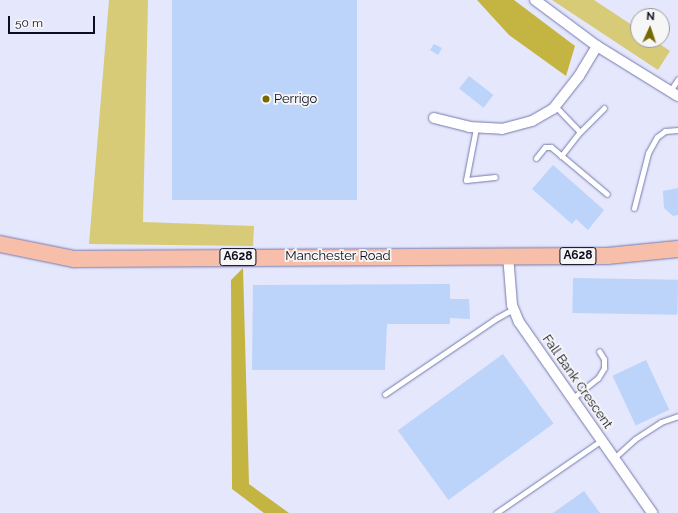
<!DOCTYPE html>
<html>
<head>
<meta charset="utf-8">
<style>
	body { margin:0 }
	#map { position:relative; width:678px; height:513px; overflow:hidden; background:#e5e7fd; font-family:Raleway,sans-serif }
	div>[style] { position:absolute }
	.green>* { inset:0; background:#d7cb78 }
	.forest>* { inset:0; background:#c4b442 }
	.building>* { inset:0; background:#bcd3fa; transform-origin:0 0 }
	.roads { filter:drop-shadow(0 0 1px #7679ab) drop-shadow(0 0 1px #7679ab) }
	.service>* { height:5px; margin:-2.5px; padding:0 2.5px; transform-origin:2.5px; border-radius:2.5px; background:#fff }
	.minor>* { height:10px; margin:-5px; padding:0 5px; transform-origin:5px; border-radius:5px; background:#fff }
	.trunk>* { height:16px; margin:-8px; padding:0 8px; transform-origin:8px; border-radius:8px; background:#f7bfaa }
	.dots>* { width:11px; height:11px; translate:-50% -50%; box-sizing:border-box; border:2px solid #f6f6f6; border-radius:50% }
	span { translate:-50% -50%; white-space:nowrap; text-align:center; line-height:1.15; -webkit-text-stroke:3.5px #f6f6f6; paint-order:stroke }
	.shield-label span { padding:1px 3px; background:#f6f6f6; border:1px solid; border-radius:3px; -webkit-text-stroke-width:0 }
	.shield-label { font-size:12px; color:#0d0d20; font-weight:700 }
	.poi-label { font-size:13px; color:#0d0d20 }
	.left { translate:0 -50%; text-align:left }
	.street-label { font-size:13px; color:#0d0d20 }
	.north { position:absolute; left:630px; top:8px; width:40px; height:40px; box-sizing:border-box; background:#f6f6f6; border:1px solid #9999a0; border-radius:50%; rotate:3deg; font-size:11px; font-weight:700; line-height:16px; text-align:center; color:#0d0d20 }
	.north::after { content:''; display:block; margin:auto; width:14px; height:18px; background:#756900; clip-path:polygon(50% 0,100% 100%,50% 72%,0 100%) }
	.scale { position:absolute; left:8px; top:16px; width:87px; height:18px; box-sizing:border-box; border:2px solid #0d0d20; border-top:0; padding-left:5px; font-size:12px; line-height:14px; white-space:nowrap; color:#0d0d20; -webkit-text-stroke:3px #f6f6f6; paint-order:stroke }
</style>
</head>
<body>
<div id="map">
	<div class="green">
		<i style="clip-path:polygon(109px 0,148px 0,143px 222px,254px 226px,253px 246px,89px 244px)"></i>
		<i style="clip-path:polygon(552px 0,594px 0,638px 29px,638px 40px,654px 40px,670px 51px,658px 70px)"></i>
	</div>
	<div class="forest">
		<i style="clip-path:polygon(477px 0,514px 0,575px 46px,566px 76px,509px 35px)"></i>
		<i style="clip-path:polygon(243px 268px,249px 484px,289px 513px,264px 513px,232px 489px,231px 280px)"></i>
	</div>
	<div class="building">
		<i style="left:172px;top:0;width:185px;height:200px"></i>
		<i style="clip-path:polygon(434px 44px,442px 48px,438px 55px,430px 50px)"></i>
		<i style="left:469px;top:76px;width:31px;height:16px;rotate:38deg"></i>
		<i style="clip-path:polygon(553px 165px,604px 210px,588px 230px,576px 219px,572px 224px,532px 189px)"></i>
		<i style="clip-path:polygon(678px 188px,678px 215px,673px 216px,664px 208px,663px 191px)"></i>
		<i style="left:573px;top:278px;width:105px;height:35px;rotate:1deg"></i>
		<i style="clip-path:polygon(450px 284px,450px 299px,469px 299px,470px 319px,450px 318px,450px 324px,387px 324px,385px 370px,252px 370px,253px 285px)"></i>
		<i style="left:503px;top:354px;width:86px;height:130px;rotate:54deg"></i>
		<i style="left:646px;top:360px;width:55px;height:37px;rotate:65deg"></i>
		<i style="clip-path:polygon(584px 491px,600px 513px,553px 513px)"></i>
	</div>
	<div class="roads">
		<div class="service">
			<i style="left:670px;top:91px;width:14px;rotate:-56deg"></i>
			<i style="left:555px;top:106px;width:36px;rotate:46deg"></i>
			<i style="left:580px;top:132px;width:34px;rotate:-45deg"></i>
			<i style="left:476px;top:128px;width:53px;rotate:100.9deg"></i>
			<i style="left:466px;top:180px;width:29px;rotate:-6deg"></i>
			<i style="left:561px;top:156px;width:31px;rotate:-52deg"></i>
			<i style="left:536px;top:158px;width:14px;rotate:-51deg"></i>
			<i style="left:545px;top:147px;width:6px"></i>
			<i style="left:551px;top:147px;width:73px;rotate:40deg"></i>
			<i style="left:634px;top:208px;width:57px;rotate:-75.7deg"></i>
			<i style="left:648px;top:153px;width:18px;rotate:-61deg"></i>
			<i style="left:657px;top:137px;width:10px;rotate:-37deg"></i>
			<i style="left:665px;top:131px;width:13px;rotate:-4deg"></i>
			<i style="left:385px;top:394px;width:135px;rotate:-34.2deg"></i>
			<i style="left:497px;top:318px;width:18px;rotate:-29deg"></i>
			<i style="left:573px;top:398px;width:32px;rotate:-39deg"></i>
			<i style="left:598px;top:378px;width:12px;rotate:-59deg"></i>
			<i style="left:604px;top:368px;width:9px;rotate:-90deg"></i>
			<i style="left:604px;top:359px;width:9px;rotate:-122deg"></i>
			<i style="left:614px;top:458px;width:28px;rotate:-42deg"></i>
			<i style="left:635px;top:439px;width:31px;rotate:-33deg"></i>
			<i style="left:661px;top:422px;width:18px;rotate:-19deg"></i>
			<i style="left:496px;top:513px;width:129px;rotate:-34.6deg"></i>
		</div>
		<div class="minor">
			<i style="left:535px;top:0;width:77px;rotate:36.6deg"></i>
			<i style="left:597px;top:46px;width:95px;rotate:31.7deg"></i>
			<i style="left:434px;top:118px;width:36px;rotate:14deg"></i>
			<i style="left:469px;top:127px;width:33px;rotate:3deg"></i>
			<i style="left:502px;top:129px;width:31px;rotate:-15deg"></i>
			<i style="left:532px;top:121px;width:24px;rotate:-30deg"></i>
			<i style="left:553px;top:109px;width:42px;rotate:-51.8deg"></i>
			<i style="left:579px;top:76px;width:35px;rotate:-59deg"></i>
			<i style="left:508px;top:255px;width:50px;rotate:85.4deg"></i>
			<i style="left:512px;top:305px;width:18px;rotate:68deg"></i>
			<i style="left:519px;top:322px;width:233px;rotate:55.1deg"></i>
		</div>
		<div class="trunk">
			<i style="left:0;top:244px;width:76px;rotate:11.5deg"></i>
			<i style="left:74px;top:259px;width:533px;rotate:-0.32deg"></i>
			<i style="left:607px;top:256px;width:71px;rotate:-5.6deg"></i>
		</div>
	</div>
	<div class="dots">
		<i style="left:266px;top:99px;background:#756900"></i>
	</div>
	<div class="shield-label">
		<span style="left:578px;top:256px">A628</span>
		<span style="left:238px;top:257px">A628</span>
	</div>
	<div class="poi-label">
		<span class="left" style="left:274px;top:99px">Perrigo</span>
	</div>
	<div class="street-label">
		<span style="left:338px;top:256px">Manchester Road</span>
		<span style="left:577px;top:382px;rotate:55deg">Fall Bank Crescent</span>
	</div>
	<div class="north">N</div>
	<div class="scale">50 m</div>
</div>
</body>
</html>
